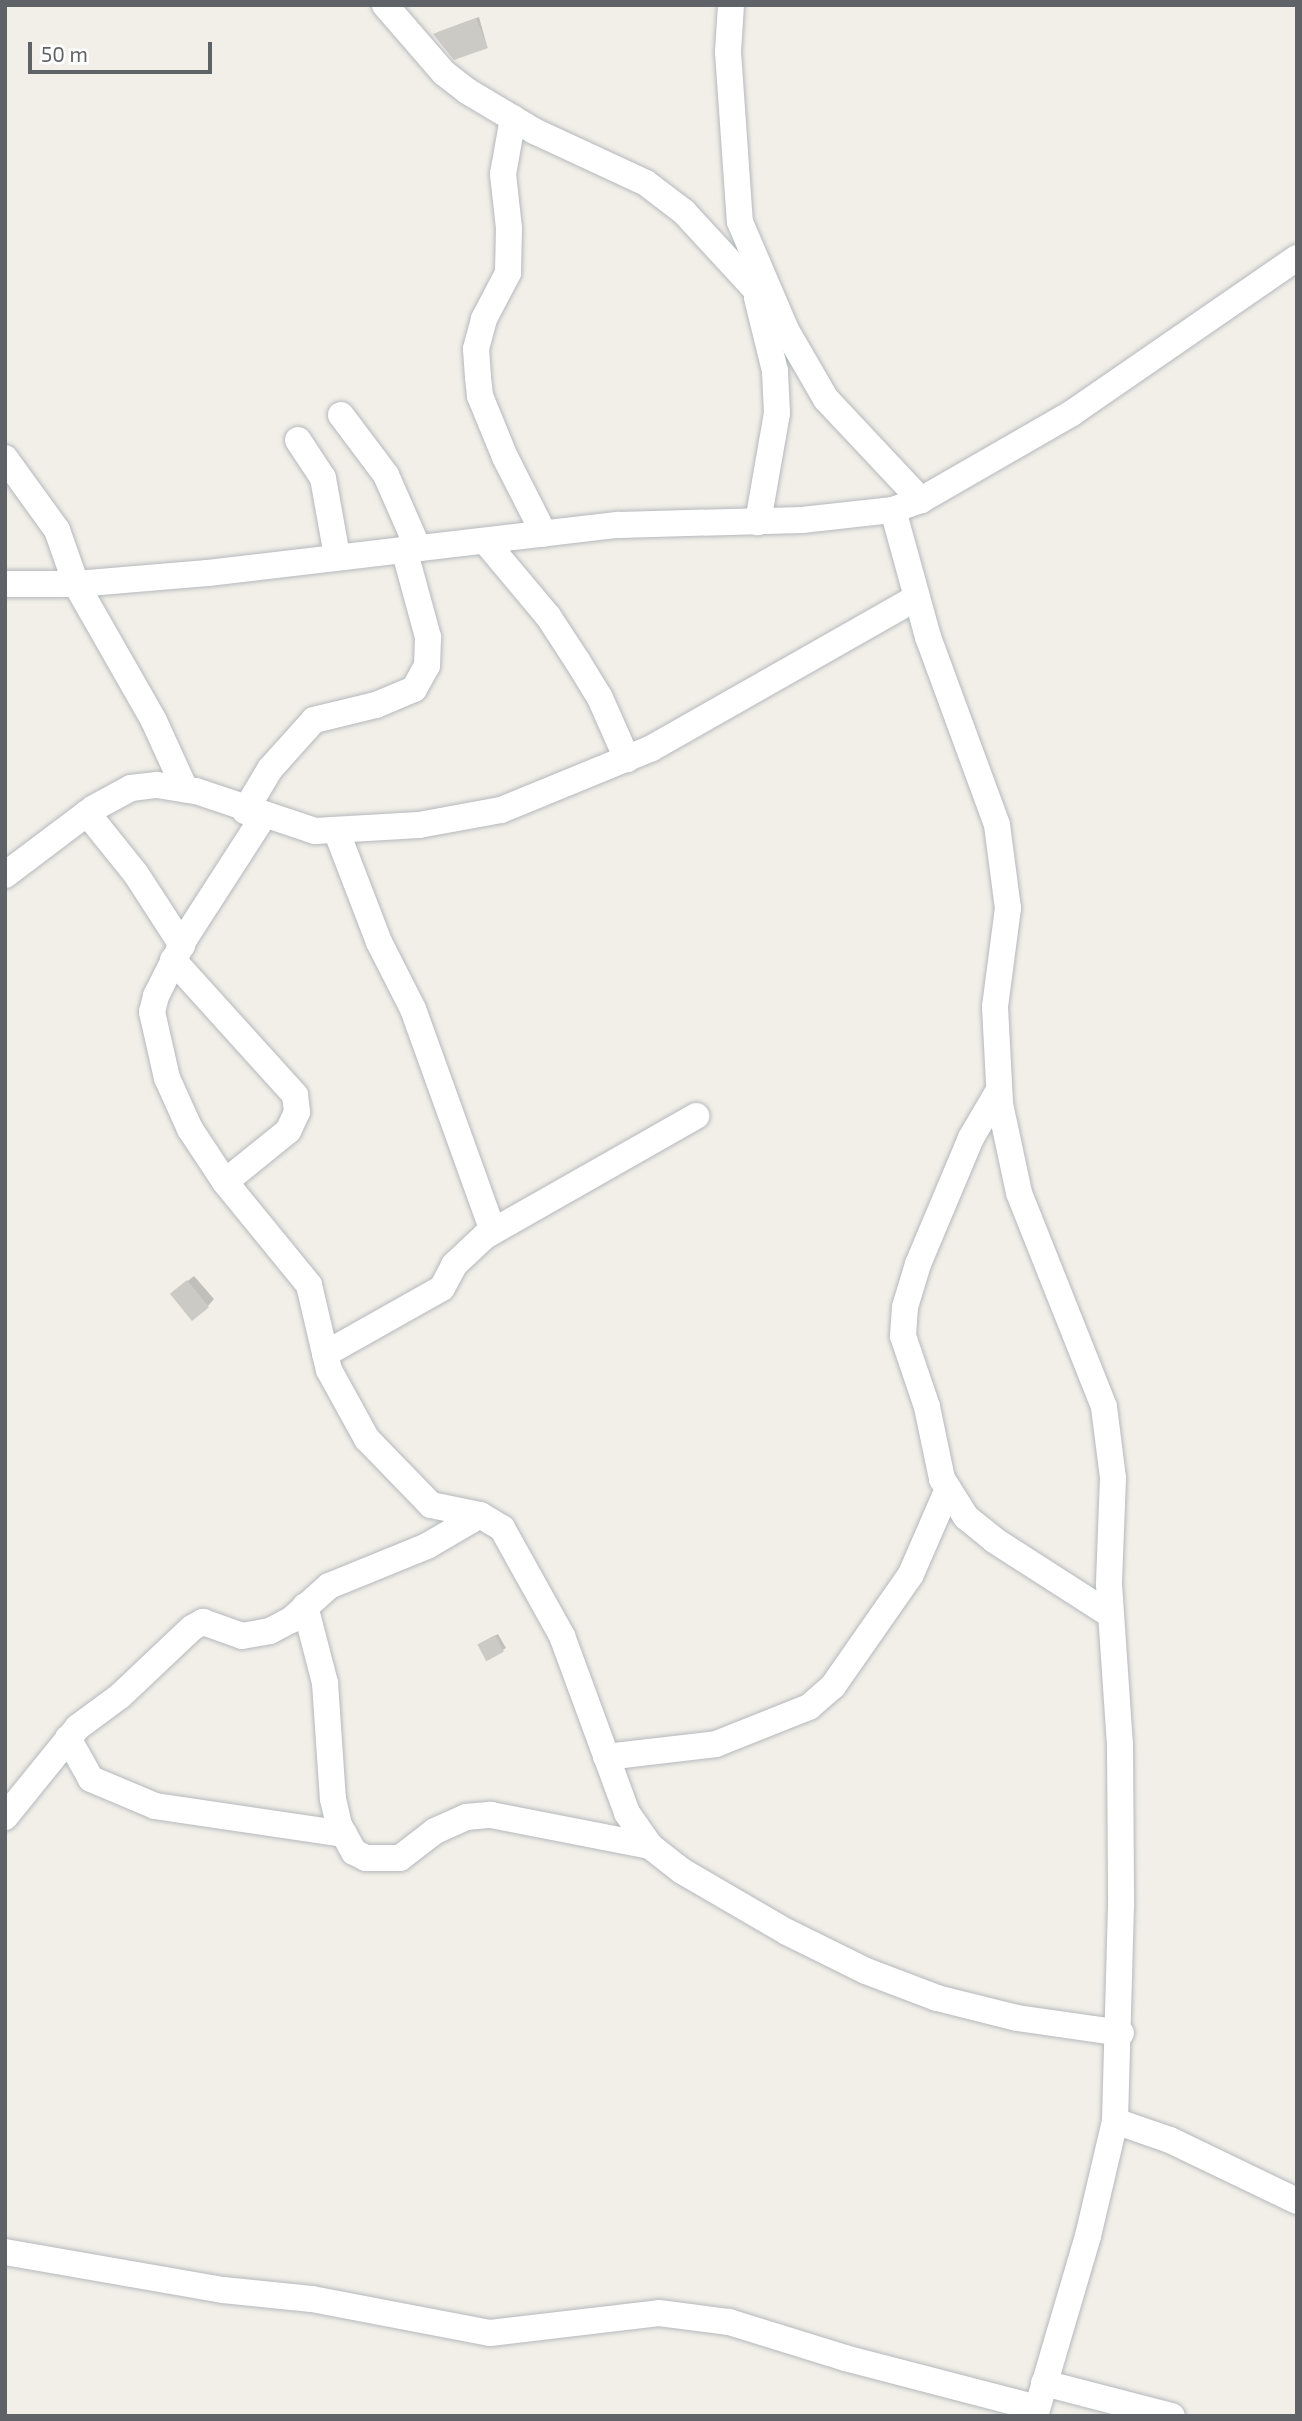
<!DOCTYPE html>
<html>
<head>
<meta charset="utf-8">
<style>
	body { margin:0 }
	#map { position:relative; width:1302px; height:2421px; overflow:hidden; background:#f1efe8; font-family:"Exo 2",sans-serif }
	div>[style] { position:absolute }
	.shadow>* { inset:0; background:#0003 }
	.building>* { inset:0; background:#cccac4; transform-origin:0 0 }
	.roads { filter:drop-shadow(0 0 2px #b5b8bc) drop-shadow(0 0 2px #b5b8bc) }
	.minor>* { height:26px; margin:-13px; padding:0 13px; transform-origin:13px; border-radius:13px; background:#fff }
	span { translate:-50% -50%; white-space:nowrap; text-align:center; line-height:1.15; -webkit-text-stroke:6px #fff; paint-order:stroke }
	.frame { position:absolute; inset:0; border:7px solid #5f6367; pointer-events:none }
	.scale { position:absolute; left:28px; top:42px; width:184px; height:32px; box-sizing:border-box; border:4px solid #5f6367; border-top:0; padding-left:9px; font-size:21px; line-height:24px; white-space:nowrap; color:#5f6367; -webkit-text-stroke:5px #fff; paint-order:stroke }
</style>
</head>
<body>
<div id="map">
	<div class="shadow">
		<i style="clip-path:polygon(479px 17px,487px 46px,436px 34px,438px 32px)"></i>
		<i style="clip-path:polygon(194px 1276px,214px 1299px,208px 1306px,179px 1288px)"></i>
		<i style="clip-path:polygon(498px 1634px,506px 1648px,488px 1660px,482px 1643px)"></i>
	</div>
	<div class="building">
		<i style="clip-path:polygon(476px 18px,488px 48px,454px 60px,433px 34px)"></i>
		<i style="left:187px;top:1280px;width:35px;height:22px;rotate:51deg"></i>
		<i style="left:495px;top:1635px;width:19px;height:20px;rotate:62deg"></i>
	</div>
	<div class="roads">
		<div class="minor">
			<i style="left:385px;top:5px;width:90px;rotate:49.1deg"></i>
			<i style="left:444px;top:73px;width:29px;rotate:38deg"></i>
			<i style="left:467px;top:91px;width:78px;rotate:30.8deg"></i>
			<i style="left:534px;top:131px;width:123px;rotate:24.9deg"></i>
			<i style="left:646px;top:183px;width:48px;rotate:37.3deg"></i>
			<i style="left:684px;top:212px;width:122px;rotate:47.3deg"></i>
			<i style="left:731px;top:5px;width:47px;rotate:93.7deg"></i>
			<i style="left:728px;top:52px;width:170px;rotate:86deg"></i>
			<i style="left:740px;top:222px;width:117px;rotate:66.9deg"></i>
			<i style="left:786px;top:330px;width:80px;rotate:59.9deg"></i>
			<i style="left:826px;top:399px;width:139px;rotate:46.8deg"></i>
			<i style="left:513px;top:118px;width:57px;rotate:100.1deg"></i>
			<i style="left:503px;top:174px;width:54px;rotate:83.7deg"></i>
			<i style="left:509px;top:228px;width:45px;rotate:91.3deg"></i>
			<i style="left:508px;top:273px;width:52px;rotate:117.6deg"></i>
			<i style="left:484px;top:319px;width:31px;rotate:105deg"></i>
			<i style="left:476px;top:349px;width:28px;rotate:86deg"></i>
			<i style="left:478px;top:377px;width:19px;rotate:84deg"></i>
			<i style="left:480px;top:396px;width:66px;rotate:67.7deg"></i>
			<i style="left:505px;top:457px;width:86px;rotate:63.1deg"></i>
			<i style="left:757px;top:298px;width:75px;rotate:76.1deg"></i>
			<i style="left:775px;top:371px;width:42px;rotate:87.3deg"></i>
			<i style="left:777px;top:413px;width:111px;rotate:99.9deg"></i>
			<i style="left:341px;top:415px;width:75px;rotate:53.1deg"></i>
			<i style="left:386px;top:475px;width:80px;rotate:66.3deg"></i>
			<i style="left:298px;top:440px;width:45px;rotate:56.7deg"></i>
			<i style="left:323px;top:478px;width:79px;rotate:79.8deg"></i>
			<i style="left:5px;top:458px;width:89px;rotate:54.2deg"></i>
			<i style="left:57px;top:530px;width:57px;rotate:70.6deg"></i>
			<i style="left:76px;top:584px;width:158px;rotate:60.3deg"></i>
			<i style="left:154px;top:721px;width:75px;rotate:65.5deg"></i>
			<i style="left:893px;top:510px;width:132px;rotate:74.6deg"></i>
			<i style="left:928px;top:637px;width:200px;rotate:69.8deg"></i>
			<i style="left:997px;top:825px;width:84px;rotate:82.5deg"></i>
			<i style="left:1008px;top:908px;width:100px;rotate:97.5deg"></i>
			<i style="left:995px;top:1007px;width:97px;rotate:87deg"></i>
			<i style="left:1000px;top:1104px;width:91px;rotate:77.9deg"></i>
			<i style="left:1019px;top:1193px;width:230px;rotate:68.3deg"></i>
			<i style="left:1104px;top:1407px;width:72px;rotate:82.8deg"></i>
			<i style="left:1113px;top:1478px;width:106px;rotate:92.2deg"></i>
			<i style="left:1109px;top:1584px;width:161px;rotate:86.1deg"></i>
			<i style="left:1120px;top:1745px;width:160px;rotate:89.6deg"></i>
			<i style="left:1121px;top:1905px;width:216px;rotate:91.6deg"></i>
			<i style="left:1115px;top:2121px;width:118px;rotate:103.2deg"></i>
			<i style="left:1088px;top:2236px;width:188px;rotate:106.4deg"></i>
			<i style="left:485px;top:541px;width:98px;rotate:50deg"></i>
			<i style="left:548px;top:616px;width:55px;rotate:56.9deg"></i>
			<i style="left:578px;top:662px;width:42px;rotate:58.6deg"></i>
			<i style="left:600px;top:698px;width:67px;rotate:66.1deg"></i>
			<i style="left:5px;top:584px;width:71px"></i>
			<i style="left:76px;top:584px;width:132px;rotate:-4.8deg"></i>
			<i style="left:208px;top:573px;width:414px;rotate:-6.7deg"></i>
			<i style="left:619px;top:525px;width:183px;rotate:-1.6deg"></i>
			<i style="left:802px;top:520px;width:92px;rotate:-6.3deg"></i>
			<i style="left:893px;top:510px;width:30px;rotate:-20deg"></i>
			<i style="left:921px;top:500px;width:174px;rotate:-29.9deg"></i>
			<i style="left:1072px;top:413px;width:273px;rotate:-34.6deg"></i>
			<i style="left:245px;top:811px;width:49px;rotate:-59.2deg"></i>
			<i style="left:270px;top:769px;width:66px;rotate:-48.1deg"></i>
			<i style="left:314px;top:720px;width:64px;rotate:-13.6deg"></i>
			<i style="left:376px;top:705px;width:41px;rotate:-22.8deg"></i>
			<i style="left:414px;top:689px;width:26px;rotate:-61deg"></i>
			<i style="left:427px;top:666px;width:29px;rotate:-88deg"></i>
			<i style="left:428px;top:637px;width:91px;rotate:-105.3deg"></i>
			<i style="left:87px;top:813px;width:78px;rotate:51.2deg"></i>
			<i style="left:136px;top:874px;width:85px;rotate:57.1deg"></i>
			<i style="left:263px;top:817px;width:144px;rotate:122.8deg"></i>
			<i style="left:185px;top:938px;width:65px;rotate:116.6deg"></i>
			<i style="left:156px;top:996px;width:16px;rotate:104deg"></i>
			<i style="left:152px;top:1012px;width:68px;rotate:77.2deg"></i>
			<i style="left:167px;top:1078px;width:56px;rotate:65.7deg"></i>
			<i style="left:190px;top:1129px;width:64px;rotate:56.6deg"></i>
			<i style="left:225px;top:1182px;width:133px;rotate:50.8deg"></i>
			<i style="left:309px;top:1285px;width:87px;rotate:76.8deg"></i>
			<i style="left:329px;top:1370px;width:79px;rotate:61.2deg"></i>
			<i style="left:367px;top:1439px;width:92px;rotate:45.9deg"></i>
			<i style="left:431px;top:1505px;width:50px;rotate:11.5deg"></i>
			<i style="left:480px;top:1515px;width:26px;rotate:31deg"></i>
			<i style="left:502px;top:1528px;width:124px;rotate:60.9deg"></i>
			<i style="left:562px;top:1636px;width:189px;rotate:69.8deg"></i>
			<i style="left:627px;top:1813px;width:40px;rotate:55.1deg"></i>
			<i style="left:650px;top:1846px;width:41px;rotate:38deg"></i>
			<i style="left:682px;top:1871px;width:121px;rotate:30.2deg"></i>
			<i style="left:787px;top:1932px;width:88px;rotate:26.3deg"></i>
			<i style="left:866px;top:1971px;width:76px;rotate:20.8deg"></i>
			<i style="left:937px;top:1998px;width:82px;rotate:14deg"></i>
			<i style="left:1017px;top:2018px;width:105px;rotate:8.2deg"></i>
			<i style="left:336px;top:830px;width:120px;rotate:69deg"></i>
			<i style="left:379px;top:942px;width:75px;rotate:63.1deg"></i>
			<i style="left:413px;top:1009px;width:236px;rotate:70.2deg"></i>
			<i style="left:5px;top:875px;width:111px;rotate:-37deg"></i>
			<i style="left:94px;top:808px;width:42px;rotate:-28.4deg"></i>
			<i style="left:131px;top:788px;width:26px;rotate:-7deg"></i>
			<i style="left:157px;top:785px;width:39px;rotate:9deg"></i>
			<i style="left:196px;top:791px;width:126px;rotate:18.6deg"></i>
			<i style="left:315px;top:831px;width:104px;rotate:-3.3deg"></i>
			<i style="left:419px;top:825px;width:83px;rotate:-10.4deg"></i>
			<i style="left:501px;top:810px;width:163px;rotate:-22.3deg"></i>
			<i style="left:652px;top:748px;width:304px;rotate:-29.6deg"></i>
			<i style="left:173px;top:960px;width:182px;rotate:47.9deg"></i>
			<i style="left:295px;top:1095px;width:17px;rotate:83deg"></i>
			<i style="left:297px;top:1112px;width:21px;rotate:115deg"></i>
			<i style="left:288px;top:1131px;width:81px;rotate:141deg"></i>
			<i style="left:999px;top:1090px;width:56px;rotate:120.3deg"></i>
			<i style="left:971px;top:1138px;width:137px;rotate:112.8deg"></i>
			<i style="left:918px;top:1264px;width:45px;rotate:106.8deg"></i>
			<i style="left:905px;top:1307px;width:29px;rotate:94deg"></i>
			<i style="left:903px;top:1336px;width:75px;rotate:71.3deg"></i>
			<i style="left:927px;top:1407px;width:74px;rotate:78.2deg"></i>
			<i style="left:942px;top:1479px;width:45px;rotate:57.7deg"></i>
			<i style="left:966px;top:1517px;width:36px;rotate:39deg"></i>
			<i style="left:994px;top:1540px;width:139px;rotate:32.7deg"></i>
			<i style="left:325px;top:1354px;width:134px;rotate:-29.4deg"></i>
			<i style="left:442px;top:1288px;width:26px;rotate:-62deg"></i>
			<i style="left:454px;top:1265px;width:42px;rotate:-43.1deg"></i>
			<i style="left:485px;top:1236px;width:243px;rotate:-29.6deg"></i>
			<i style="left:305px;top:1606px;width:80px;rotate:75.4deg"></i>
			<i style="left:325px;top:1683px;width:116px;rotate:86.1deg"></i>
			<i style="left:333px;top:1799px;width:27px;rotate:77deg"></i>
			<i style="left:339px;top:1825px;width:31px;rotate:61deg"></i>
			<i style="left:354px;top:1852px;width:13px;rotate:27deg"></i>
			<i style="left:366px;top:1858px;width:34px"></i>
			<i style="left:400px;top:1858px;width:44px;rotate:-37.6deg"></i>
			<i style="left:435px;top:1831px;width:34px;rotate:-24deg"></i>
			<i style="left:466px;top:1817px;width:25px;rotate:-5deg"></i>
			<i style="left:491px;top:1815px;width:162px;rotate:11deg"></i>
			<i style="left:68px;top:1738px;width:47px;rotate:60.7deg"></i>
			<i style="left:91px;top:1779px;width:69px;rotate:22.9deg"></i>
			<i style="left:155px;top:1806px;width:191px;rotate:8.4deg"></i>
			<i style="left:606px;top:1757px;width:111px;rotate:-6.7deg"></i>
			<i style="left:716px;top:1744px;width:100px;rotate:-21.7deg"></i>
			<i style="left:809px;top:1707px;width:32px;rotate:-41deg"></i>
			<i style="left:833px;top:1686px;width:136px;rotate:-55.1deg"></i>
			<i style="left:911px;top:1574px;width:93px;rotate:-66.5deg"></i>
			<i style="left:5px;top:1817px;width:116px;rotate:-51deg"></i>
			<i style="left:78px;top:1727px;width:52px;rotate:-36.4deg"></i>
			<i style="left:120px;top:1696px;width:99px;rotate:-43.4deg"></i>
			<i style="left:192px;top:1628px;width:13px;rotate:-29deg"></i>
			<i style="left:203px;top:1622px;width:41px;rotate:19.7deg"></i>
			<i style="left:242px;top:1636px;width:28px;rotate:-10deg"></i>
			<i style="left:270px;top:1631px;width:24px;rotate:-28deg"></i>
			<i style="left:291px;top:1620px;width:51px;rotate:-41.8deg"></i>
			<i style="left:329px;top:1586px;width:106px;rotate:-22.2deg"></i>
			<i style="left:427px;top:1546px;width:61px;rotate:-30.3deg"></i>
			<i style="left:1115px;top:2121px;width:58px;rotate:19.1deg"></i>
			<i style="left:1170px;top:2140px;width:141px;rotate:25.7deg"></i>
			<i style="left:5px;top:2252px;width:221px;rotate:9.9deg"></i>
			<i style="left:223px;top:2290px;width:89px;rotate:5.8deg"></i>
			<i style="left:312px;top:2299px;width:181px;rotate:10.8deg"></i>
			<i style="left:490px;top:2333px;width:170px;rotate:-6.7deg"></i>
			<i style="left:659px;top:2313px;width:71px;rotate:7.3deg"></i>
			<i style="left:729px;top:2322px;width:121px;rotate:17.2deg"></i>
			<i style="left:845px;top:2358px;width:198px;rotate:14.6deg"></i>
			<i style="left:1044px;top:2383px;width:132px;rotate:14.5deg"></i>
		</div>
	</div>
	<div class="frame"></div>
	<div class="scale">50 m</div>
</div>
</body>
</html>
